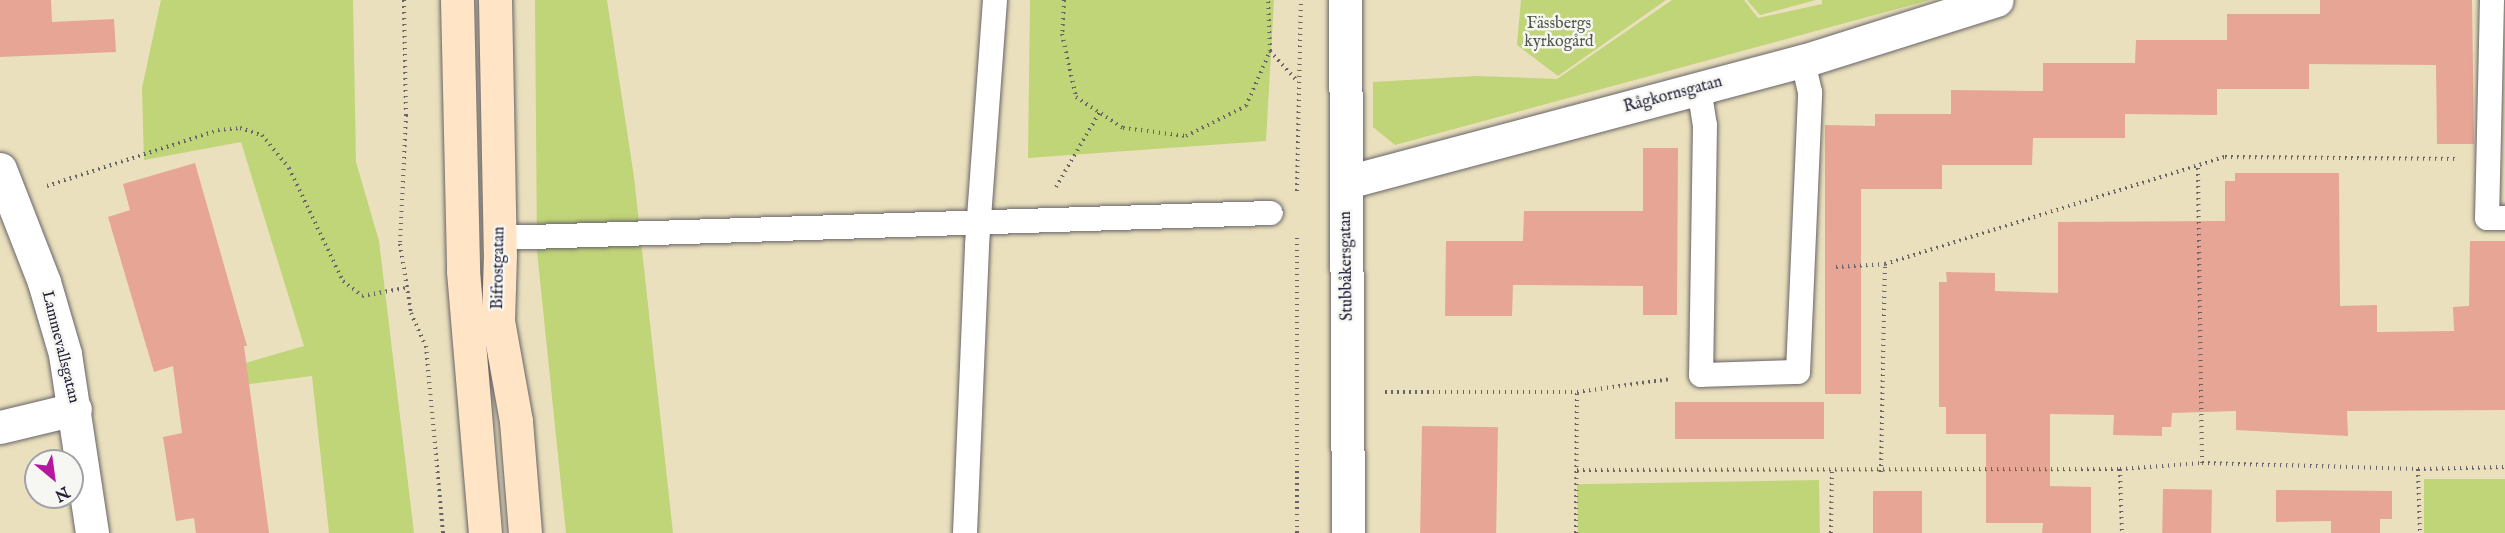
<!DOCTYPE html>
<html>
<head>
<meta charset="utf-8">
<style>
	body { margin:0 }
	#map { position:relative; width:2505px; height:533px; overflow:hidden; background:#eae0bd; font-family:"IM FELL English",serif }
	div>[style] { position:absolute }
	.green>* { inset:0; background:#c0d478; transform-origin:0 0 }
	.building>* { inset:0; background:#e6a595; transform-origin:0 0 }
	.path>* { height:4px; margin-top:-2px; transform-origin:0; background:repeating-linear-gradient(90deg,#686468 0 1.5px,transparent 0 6px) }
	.roads { filter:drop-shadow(0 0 2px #686468) drop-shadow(0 0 2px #686468) }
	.service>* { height:24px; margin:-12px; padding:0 12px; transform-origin:12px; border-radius:12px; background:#fff }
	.minor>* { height:33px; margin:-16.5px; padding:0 16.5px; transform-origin:16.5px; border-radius:16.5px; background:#fff }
	.secondary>* { height:33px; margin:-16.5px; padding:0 16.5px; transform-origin:16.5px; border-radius:16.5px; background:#ffe4c6 }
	span { translate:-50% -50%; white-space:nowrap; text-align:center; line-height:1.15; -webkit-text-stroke:5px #f6f6f2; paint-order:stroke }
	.park-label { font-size:16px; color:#51574d }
	.street-label { font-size:16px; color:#22223b }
	.north { position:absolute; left:24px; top:449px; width:60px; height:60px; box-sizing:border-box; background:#f6f6f2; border:2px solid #a1a1a9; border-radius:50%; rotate:151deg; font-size:16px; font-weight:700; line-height:24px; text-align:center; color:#22223b }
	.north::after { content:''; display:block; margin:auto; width:21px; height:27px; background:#b5179e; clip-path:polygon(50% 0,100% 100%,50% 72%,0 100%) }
</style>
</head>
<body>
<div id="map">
	<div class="green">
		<i style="clip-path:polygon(161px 0,353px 0,356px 162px,379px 241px,414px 533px,329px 533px,312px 376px,180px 393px,180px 382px,304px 346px,241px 142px,144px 160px,142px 88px)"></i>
		<i style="clip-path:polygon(535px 0,607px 0,634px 177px,673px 533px,566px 533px,537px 251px)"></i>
		<i style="clip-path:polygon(1030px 0,1274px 0,1266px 141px,1028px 158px)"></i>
		<i style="clip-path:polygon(1521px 0,1666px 0,1558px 76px,1517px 45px)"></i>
		<i style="clip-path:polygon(1672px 0,1744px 0,1758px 18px,1822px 4px,1822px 0,1930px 0,1395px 145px,1373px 127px,1373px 82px,1476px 76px,1557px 79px)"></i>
		<i style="clip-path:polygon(1747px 0,1816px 0,1760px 15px)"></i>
		<i style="left:2424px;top:479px;width:81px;height:54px"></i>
		<i style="left:1819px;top:480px;width:53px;height:242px;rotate:89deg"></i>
	</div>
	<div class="building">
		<i style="clip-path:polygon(0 0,51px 0,52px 22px,114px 19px,116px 52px,0 57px)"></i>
		<i style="clip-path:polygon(2320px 0,2472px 0,2474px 144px,2437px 144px,2436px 65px,2309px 64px,2309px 89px,2217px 89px,2217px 115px,2125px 114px,2125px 138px,2033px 138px,2032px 165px,1942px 165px,1942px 189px,1861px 189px,1861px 394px,1825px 394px,1825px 125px,1875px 126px,1875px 114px,1951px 114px,1951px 90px,2043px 91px,2043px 63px,2135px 63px,2136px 40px,2227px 40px,2227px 14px,2320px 14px)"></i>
		<i style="clip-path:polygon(1643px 148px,1678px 148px,1677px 315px,1643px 315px,1643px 286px,1513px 285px,1512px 316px,1445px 316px,1446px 241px,1523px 241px,1524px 211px,1643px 211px)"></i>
		<i style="clip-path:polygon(195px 163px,247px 346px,244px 346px,269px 533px,196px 533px,194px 518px,176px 521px,163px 437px,182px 433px,173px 366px,154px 372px,108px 217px,130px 210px,123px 184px)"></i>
		<i style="clip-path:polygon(2235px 173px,2339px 173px,2340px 306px,2377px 305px,2377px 332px,2454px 331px,2453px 307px,2469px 306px,2470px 241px,2505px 241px,2505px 410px,2347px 411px,2348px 436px,2236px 430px,2236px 411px,2172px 413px,2171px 427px,2162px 427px,2162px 436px,2113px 435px,2114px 415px,2050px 414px,2050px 486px,2091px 487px,2091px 533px,2042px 533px,2043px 523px,1986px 523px,1986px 434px,1946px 434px,1946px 407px,1939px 407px,1939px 282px,1947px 282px,1946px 272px,1995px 273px,1995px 291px,2058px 293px,2058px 222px,2225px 221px,2225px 181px,2235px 181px)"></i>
		<i style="left:1675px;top:402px;width:149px;height:37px"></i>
		<i style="left:1422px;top:426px;width:76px;height:107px;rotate:1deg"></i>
		<i style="left:2163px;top:489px;width:49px;height:44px;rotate:1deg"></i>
		<i style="clip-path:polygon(2276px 490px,2392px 491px,2392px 519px,2380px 519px,2380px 533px,2331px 533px,2331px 521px,2276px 522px)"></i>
		<i style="left:1873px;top:491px;width:49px;height:42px"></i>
	</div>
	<div class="path">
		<i style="left:404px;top:0;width:115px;rotate:89deg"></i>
		<i style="left:406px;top:115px;width:129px;rotate:92.7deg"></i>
		<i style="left:400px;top:244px;width:70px;rotate:80.9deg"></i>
		<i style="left:411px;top:313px;width:36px;rotate:66deg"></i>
		<i style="left:426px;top:346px;width:188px;rotate:84.8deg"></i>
		<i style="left:1064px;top:0;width:34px;rotate:93deg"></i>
		<i style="left:1062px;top:34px;width:65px;rotate:77.5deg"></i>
		<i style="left:1076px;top:97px;width:56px;rotate:33.4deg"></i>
		<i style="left:1123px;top:128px;width:64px;rotate:7.2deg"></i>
		<i style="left:1186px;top:136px;width:67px;rotate:-26.6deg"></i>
		<i style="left:1246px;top:106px;width:60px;rotate:-66.4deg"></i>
		<i style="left:1270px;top:51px;width:51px;rotate:-92.2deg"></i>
		<i style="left:1270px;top:51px;width:42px;rotate:47.9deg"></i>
		<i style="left:2198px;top:168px;width:295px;rotate:89.2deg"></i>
		<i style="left:47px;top:186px;width:180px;rotate:-18.1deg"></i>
		<i style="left:218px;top:130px;width:22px;rotate:-5deg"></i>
		<i style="left:240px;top:128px;width:23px;rotate:18deg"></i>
		<i style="left:262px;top:135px;width:43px;rotate:50.7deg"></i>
		<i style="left:289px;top:168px;width:125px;rotate:64.5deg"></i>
		<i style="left:343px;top:281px;width:24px;rotate:38deg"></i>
		<i style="left:362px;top:296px;width:44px;rotate:-10.5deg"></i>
		<i style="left:1056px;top:187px;width:86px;rotate:-59.8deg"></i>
		<i style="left:1297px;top:191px;width:191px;rotate:-88.8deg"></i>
		<i style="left:1836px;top:267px;width:49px;rotate:-3.5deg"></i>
		<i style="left:1885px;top:264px;width:356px;rotate:-17.5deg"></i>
		<i style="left:2225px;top:157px;width:232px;rotate:0.5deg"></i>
		<i style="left:1385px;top:392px;width:192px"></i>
		<i style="left:1577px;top:392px;width:94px;rotate:-8deg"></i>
		<i style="left:2120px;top:469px;width:64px;rotate:88.2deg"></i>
		<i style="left:2418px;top:469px;width:64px;rotate:88.2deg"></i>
		<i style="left:1577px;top:470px;width:543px;rotate:-0.11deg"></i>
		<i style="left:2120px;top:469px;width:82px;rotate:-4.2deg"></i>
		<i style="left:2202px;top:463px;width:216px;rotate:1.6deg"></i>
		<i style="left:2418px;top:469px;width:87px;rotate:-1.3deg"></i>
		<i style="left:1881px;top:472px;width:208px;rotate:-88.9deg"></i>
		<i style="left:1297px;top:533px;width:298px;rotate:-90deg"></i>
		<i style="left:1576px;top:533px;width:141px;rotate:-89.6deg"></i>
		<i style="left:1831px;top:533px;width:61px;rotate:-89.1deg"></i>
	</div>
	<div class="roads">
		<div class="service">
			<i style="left:2492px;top:0;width:218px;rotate:91.3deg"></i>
			<i style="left:2487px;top:218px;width:18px"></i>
			<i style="left:1699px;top:88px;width:37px;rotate:81deg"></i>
			<i style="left:1705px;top:125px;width:250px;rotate:90.9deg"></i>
			<i style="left:1701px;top:375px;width:97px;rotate:-1.8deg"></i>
			<i style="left:1798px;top:372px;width:280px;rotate:-87.5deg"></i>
			<i style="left:1810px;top:92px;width:32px;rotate:-103deg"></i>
			<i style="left:500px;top:238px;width:771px;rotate:-1.86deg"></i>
			<i style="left:965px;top:533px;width:288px;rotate:-87.6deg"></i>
			<i style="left:977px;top:245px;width:246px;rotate:-85.8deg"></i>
		</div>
		<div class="minor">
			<i style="left:1345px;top:0;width:533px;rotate:89.68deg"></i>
			<i style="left:0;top:169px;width:121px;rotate:68.7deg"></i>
			<i style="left:44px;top:282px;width:75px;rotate:73.7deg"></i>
			<i style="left:65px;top:354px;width:181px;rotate:81.4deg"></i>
			<i style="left:1347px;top:182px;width:472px;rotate:-14.9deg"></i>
			<i style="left:1803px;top:61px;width:203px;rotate:-17.5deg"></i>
			<i style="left:0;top:427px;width:77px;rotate:-13.5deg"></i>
		</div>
		<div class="secondary">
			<i style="left:457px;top:0;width:271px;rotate:88.7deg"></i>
			<i style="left:463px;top:271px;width:263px;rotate:85.2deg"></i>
			<i style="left:495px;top:0;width:254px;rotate:88.9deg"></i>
			<i style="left:500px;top:254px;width:67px;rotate:91.7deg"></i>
			<i style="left:498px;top:321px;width:102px;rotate:79.8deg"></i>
			<i style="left:516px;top:421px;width:112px;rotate:85.4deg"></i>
		</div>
	</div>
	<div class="park-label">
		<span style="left:1559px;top:33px">Fässbergs<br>kyrkogård</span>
	</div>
	<div class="street-label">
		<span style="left:1673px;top:95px;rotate:-15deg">Rågkornsgatan</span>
		<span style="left:1347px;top:266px;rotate:-91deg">Stubbåkersgatan</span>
		<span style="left:499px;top:268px;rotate:-89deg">Bifrostgatan</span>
		<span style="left:60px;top:347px;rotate:76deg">Lammevallsgatan</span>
	</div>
	<div class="north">N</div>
</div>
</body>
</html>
